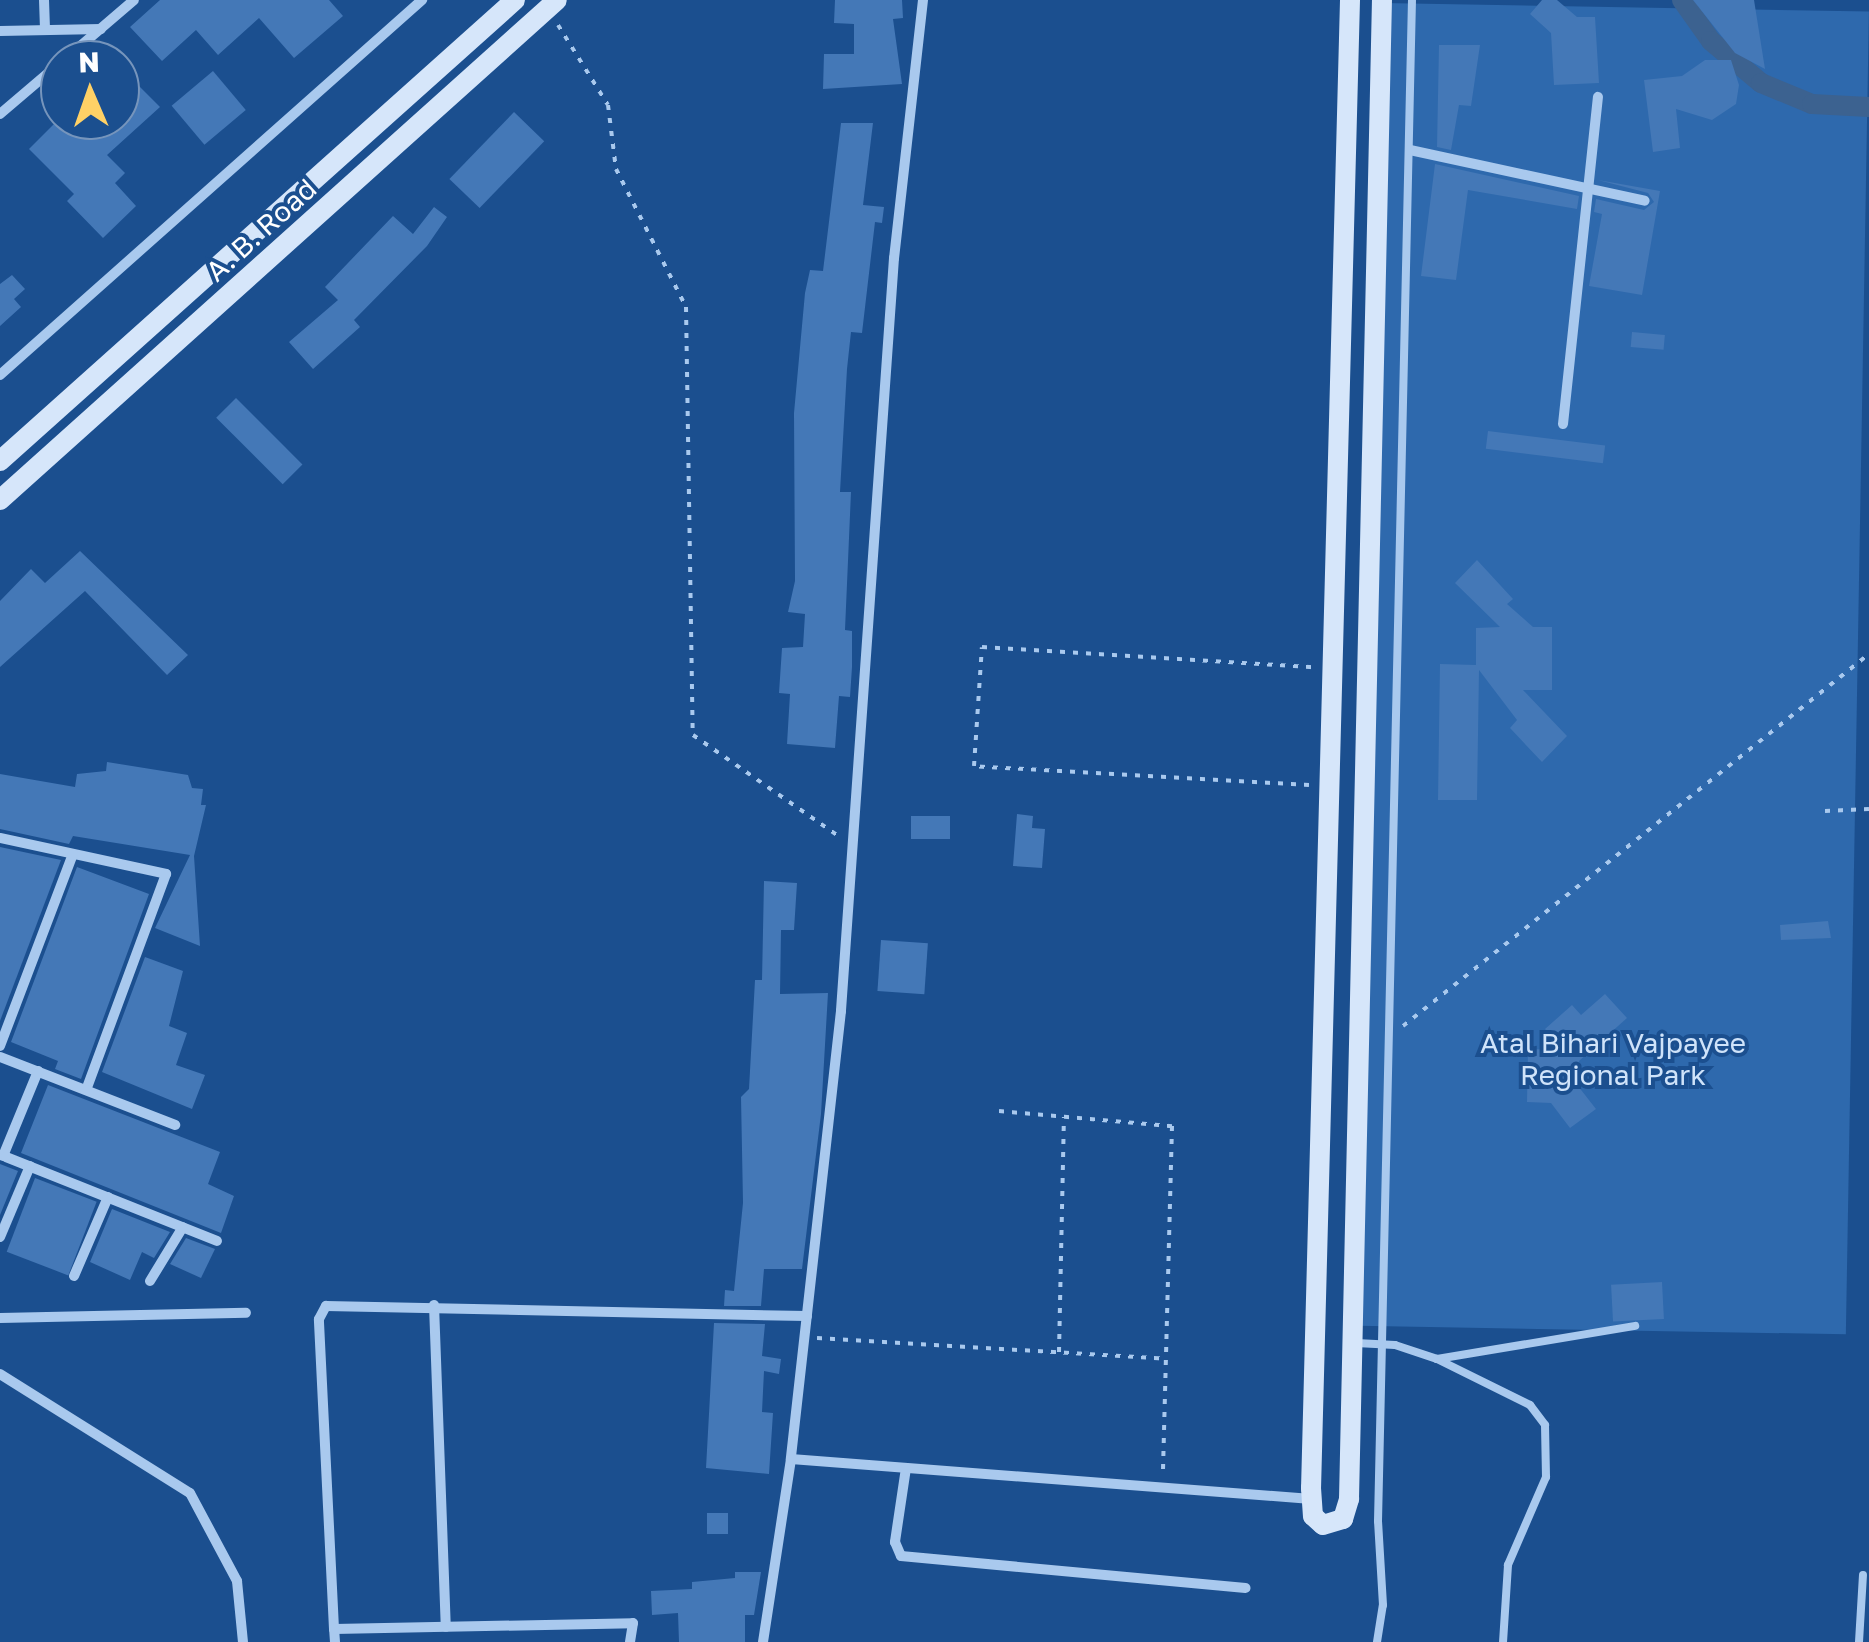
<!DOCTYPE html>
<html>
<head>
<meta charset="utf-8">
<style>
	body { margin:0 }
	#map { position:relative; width:1869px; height:1642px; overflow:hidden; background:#1b4f8f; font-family:"Golos Text",sans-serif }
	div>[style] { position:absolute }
	.green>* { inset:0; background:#2e69ad; transform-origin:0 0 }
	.canal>* { height:20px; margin:-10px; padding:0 10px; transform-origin:10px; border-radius:10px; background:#3c6290 }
	.building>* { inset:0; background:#4478b7; transform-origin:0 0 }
	.path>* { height:4px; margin-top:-2px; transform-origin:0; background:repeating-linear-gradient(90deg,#a9c9ee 0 5px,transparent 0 13px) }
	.lane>* { height:8px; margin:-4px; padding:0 4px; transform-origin:4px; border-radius:4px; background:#a9c9ee }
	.street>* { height:10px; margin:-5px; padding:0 5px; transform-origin:5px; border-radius:5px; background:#a9c9ee }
	.secondary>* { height:20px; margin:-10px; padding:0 10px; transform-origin:10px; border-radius:10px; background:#d6e6fa }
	span { translate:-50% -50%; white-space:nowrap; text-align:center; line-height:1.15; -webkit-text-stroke:8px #1b4f8f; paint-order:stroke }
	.street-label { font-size:28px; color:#fff }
	.park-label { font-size:28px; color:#cfe3fa }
	.north { position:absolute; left:40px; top:40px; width:100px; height:100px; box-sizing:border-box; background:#1b4f8f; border:2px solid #7695bc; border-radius:50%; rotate:358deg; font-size:28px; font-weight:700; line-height:40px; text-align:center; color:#fff }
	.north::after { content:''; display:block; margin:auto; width:35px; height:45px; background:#ffd166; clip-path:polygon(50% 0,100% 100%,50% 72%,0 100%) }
</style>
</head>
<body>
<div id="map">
	<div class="green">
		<i style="left:1382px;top:3px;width:487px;height:1323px;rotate:1deg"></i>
	</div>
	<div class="canal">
		<i style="left:1682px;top:0;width:50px;rotate:54.7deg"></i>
		<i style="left:1711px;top:41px;width:65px;rotate:40deg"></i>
		<i style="left:1761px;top:83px;width:55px;rotate:22.4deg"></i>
		<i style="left:1812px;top:104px;width:57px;rotate:3deg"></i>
	</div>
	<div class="building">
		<i style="clip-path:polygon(160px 0,329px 0,343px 16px,294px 58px,259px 18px,218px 55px,196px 30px,162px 61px,130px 27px)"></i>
		<i style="clip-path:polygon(835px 0,902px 0,903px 18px,893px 19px,902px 84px,823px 89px,824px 54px,854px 54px,854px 24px,834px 23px)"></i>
		<i style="clip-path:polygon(1542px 0,1557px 0,1577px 17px,1595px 17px,1599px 83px,1554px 85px,1551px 33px,1530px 14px)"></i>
		<i style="clip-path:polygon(1693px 0,1754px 0,1765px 69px,1735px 53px)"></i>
		<i style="clip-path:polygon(1439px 45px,1480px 45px,1471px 106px,1459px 105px,1451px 150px,1437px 147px)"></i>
		<i style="clip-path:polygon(1705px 60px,1731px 60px,1739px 85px,1736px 104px,1712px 120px,1676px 109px,1680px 148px,1653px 152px,1644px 80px,1682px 76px)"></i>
		<i style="clip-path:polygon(120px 67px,160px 107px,107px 155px,125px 173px,115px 183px,136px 206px,103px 238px,67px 201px,74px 194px,29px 149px,58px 120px,120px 120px)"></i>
		<i style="left:213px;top:71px;width:51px;height:54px;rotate:50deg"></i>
		<i style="left:514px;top:112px;width:42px;height:93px;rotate:44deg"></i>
		<i style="clip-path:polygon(841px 123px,873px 123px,863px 205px,884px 207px,882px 223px,875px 222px,862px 333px,851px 332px,847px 369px,840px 492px,851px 492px,845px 630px,852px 631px,852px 667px,850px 697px,839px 696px,835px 748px,787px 744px,790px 694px,779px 693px,782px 648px,803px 647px,805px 614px,788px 612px,795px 581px,794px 413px,805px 293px,810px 270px,823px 271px)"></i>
		<i style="clip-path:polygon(1435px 164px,1579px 196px,1577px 209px,1468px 190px,1456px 280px,1421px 276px)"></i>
		<i style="clip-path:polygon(1598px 180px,1660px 191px,1642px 295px,1589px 286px,1602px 214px,1594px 212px,1596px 199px,1644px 210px,1654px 202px,1648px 193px)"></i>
		<i style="clip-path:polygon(434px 207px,447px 217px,427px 246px,354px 320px,360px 327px,313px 369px,289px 342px,338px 300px,325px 287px,393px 216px,413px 234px)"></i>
		<i style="clip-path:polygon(12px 275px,25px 289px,14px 299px,21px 307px,0 326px,0 284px)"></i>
		<i style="left:1632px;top:332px;width:33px;height:15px;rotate:5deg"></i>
		<i style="left:236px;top:398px;width:94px;height:28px;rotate:45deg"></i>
		<i style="left:1488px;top:431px;width:118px;height:18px;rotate:7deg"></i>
		<i style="clip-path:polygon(80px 551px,188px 655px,167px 675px,85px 591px,0 667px,0 601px,31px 569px,45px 583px)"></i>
		<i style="clip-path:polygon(1477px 560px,1513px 599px,1507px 604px,1533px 627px,1552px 627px,1552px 690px,1523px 690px,1567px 736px,1542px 762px,1510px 728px,1517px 720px,1479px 670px,1477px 800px,1438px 800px,1440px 664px,1476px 665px,1476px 628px,1500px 627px,1455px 583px)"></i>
		<i style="clip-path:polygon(107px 762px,188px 775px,192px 788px,203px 789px,201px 805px,206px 805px,194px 856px,200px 946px,155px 928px,190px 855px,73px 836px,69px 844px,0 829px,0 774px,75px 787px,77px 774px,106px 771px)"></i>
		<i style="clip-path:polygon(1017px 814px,1033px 816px,1032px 828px,1045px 829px,1042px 868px,1013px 866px)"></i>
		<i style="left:911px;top:816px;width:39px;height:23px"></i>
		<i style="clip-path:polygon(0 847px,61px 860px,0 1021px)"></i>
		<i style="clip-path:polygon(77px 867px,149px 894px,81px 1079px,55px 1069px,58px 1061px,11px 1042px)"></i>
		<i style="clip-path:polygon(764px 881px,797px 883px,794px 930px,781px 930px,780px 994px,828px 993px,821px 1114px,802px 1269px,764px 1269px,761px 1306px,724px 1306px,725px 1290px,734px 1291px,743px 1203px,741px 1097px,749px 1089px,755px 980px,762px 980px)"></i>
		<i style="clip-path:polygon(1828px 921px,1831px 938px,1781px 940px,1780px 925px)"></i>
		<i style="left:881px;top:940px;width:47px;height:51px;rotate:4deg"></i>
		<i style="clip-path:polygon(145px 957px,183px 971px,169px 1026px,187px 1033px,176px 1065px,205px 1075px,192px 1109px,102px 1072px)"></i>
		<i style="clip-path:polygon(1605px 994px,1627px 1018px,1579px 1061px,1578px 1086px,1596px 1109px,1570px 1128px,1551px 1103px,1527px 1102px,1528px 1049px,1563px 1050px,1545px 1029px,1572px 1005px,1581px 1015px)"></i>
		<i style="clip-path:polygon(48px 1085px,220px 1152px,208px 1184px,234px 1196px,221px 1233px,21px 1153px)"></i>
		<i style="clip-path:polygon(0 1164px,18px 1171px,0 1215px)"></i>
		<i style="left:35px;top:1178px;width:66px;height:79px;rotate:21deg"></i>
		<i style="clip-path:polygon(112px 1209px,170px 1232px,154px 1258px,142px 1252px,130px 1280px,90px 1262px)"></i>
		<i style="clip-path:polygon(186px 1238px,215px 1249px,201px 1278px,170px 1264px)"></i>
		<i style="left:1662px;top:1282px;width:37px;height:51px;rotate:87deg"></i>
		<i style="clip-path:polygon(714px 1323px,765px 1324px,762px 1356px,781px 1359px,779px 1374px,764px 1371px,762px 1412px,773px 1413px,769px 1474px,706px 1468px)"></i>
		<i style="left:707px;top:1513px;width:21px;height:21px"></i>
		<i style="clip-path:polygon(735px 1572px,761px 1572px,754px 1615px,745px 1615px,745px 1642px,679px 1642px,678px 1613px,652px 1615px,651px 1591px,692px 1589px,692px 1582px,735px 1578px)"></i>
	</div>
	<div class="path">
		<i style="left:558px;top:25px;width:94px;rotate:58deg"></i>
		<i style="left:608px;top:105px;width:64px;rotate:82.9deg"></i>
		<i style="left:616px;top:169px;width:155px;rotate:63.1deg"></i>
		<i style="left:686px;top:307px;width:428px;rotate:89.1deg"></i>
		<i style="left:693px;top:735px;width:179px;rotate:34.8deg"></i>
		<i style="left:1309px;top:785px;width:336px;rotate:-176.8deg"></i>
		<i style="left:974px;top:766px;width:119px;rotate:-86.2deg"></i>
		<i style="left:982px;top:647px;width:332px;rotate:3.5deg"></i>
		<i style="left:1825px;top:811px;width:44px;rotate:-2.6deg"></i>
		<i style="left:1403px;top:1026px;width:596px;rotate:-38.6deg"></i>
		<i style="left:999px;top:1111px;width:174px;rotate:5deg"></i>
		<i style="left:1172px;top:1126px;width:347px;rotate:91.5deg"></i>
		<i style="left:817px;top:1338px;width:350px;rotate:3.4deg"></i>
		<i style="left:1059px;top:1352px;width:235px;rotate:-88.8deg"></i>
	</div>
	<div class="lane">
		<i style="left:1356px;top:1343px;width:39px;rotate:3deg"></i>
		<i style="left:1395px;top:1345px;width:44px;rotate:18.4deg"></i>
		<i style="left:1437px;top:1359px;width:104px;rotate:26.3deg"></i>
		<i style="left:1530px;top:1405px;width:25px;rotate:53deg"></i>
		<i style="left:1545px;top:1425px;width:52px;rotate:88.9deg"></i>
		<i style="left:1546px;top:1477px;width:96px;rotate:113.4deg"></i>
		<i style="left:1508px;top:1565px;width:77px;rotate:93.7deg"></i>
		<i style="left:1437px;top:1359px;width:201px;rotate:-9.5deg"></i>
		<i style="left:1377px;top:1642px;width:37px;rotate:-81deg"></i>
		<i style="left:1383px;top:1605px;width:84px;rotate:-93.4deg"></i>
		<i style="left:1378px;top:1521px;width:1521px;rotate:-88.72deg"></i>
		<i style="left:1859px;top:1642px;width:67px;rotate:-86.6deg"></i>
	</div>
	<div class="street">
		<i style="left:44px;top:0;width:29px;rotate:88deg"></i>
		<i style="left:923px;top:0;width:260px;rotate:96.4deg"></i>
		<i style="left:894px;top:258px;width:755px;rotate:94.03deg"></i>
		<i style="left:841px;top:1011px;width:451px;rotate:96.4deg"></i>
		<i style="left:791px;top:1459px;width:522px;rotate:4.4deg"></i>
		<i style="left:0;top:31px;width:101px;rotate:-1.1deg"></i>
		<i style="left:64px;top:60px;width:92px;rotate:-40.6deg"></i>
		<i style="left:0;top:114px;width:79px;rotate:-40.4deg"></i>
		<i style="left:1410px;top:150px;width:240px;rotate:12.2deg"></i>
		<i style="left:0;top:375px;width:565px;rotate:-41.63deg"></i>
		<i style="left:1563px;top:424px;width:329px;rotate:-83.9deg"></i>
		<i style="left:0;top:838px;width:170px;rotate:12.2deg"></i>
		<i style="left:166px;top:874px;width:230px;rotate:110.3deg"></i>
		<i style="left:0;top:1046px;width:205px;rotate:-69.2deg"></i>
		<i style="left:0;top:1057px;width:188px;rotate:21.2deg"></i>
		<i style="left:3px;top:1156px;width:92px;rotate:-67.6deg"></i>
		<i style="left:6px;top:1157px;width:227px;rotate:21.7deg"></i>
		<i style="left:0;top:1237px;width:77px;rotate:-67.1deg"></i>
		<i style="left:74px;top:1276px;width:86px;rotate:-66.7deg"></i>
		<i style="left:150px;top:1281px;width:63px;rotate:-58.6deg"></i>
		<i style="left:434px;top:1305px;width:322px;rotate:87.9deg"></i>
		<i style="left:0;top:1318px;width:246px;rotate:-1.2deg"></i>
		<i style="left:0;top:1374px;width:224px;rotate:32.1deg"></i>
		<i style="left:190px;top:1493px;width:100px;rotate:61.9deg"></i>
		<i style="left:237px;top:1581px;width:61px;rotate:84.4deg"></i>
		<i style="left:906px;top:1468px;width:75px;rotate:98.5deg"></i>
		<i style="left:895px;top:1542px;width:15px;rotate:67deg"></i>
		<i style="left:901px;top:1556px;width:346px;rotate:5.3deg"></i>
		<i style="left:334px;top:1629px;width:310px;rotate:-92.8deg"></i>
		<i style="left:319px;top:1319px;width:15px;rotate:-62deg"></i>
		<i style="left:326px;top:1306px;width:481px;rotate:1.2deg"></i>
		<i style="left:335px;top:1642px;width:13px;rotate:-94deg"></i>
		<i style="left:334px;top:1629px;width:299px;rotate:-1.1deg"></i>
		<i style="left:633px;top:1623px;width:19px;rotate:99deg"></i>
		<i style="left:763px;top:1642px;width:185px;rotate:-81.3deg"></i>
	</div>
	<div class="secondary">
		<i style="left:1350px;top:0;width:1489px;rotate:91.5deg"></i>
		<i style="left:1311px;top:1488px;width:28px;rotate:86deg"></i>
		<i style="left:1313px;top:1516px;width:13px;rotate:42deg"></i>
		<i style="left:1323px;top:1525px;width:21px;rotate:-17deg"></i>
		<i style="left:1343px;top:1519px;width:21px;rotate:-73deg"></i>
		<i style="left:1349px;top:1499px;width:1499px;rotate:-88.74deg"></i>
		<i style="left:0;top:461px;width:691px;rotate:-41.83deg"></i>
		<i style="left:0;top:500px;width:748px;rotate:-41.91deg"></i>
	</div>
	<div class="street-label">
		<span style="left:261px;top:230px;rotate:-42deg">A. B. Road</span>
	</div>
	<div class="park-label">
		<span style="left:1613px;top:1059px">Atal Bihari Vajpayee<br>Regional Park</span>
	</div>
	<div class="north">N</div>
</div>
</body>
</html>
